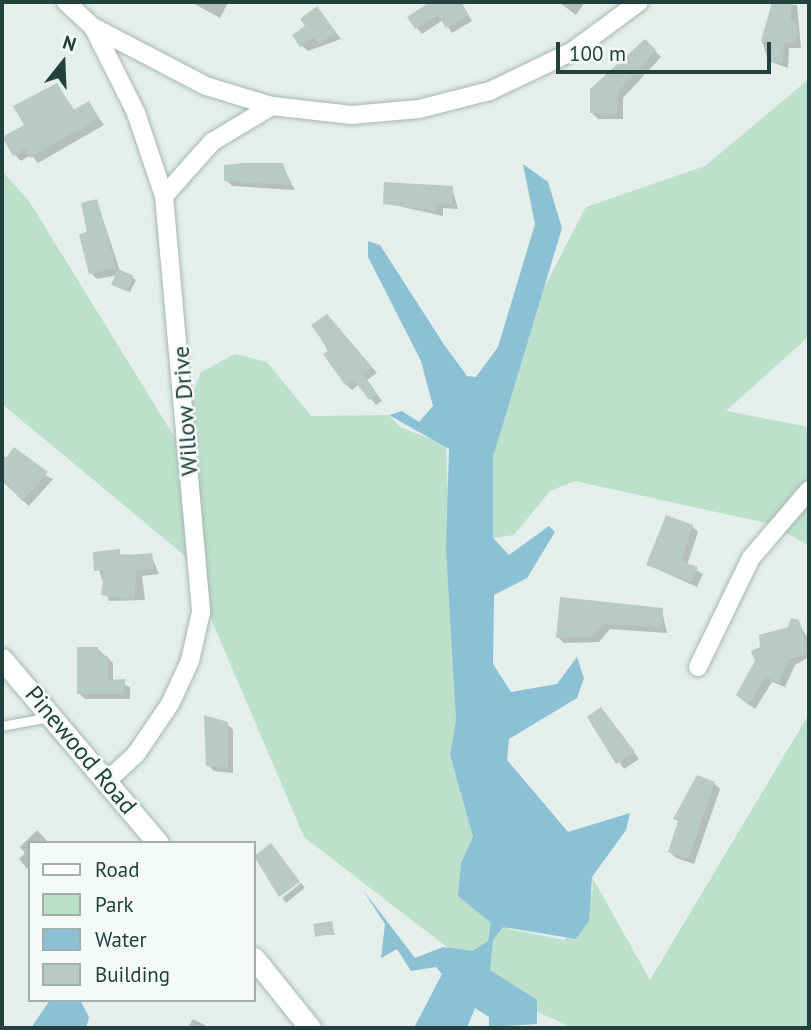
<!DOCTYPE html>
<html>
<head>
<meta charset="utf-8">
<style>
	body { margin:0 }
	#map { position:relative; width:811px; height:1030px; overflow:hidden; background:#e4eeeb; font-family:"PT Sans",sans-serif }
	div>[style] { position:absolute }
	.green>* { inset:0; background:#bde0cb }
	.water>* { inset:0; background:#8bc0d5 }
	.shadow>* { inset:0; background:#0003; transform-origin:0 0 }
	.building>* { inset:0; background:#b9c9c5; transform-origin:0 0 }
	.roads { filter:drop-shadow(0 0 2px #a6b7b3) drop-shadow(0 0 2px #a6b7b3) }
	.lane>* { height:9px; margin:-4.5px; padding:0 4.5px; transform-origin:4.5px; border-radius:4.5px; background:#fff }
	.street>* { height:18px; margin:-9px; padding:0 9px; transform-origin:9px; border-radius:9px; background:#fff }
	.secondary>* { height:21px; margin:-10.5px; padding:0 10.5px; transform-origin:10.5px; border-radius:10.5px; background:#fff }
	span { translate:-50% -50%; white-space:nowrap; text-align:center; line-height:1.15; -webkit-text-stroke:5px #f5faf8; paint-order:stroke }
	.street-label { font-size:24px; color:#22413d }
	.frame { position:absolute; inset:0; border:4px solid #22413d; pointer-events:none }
	.legend { position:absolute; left:28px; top:841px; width:228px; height:161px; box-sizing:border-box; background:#f5faf8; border:2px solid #a1b0ad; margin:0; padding:9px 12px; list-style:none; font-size:21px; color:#22413d }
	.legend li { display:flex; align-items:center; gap:14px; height:35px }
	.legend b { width:35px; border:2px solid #a1b0ad }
	.north { position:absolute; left:28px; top:28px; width:70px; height:70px; -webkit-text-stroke:5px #f5faf8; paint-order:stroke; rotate:18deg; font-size:19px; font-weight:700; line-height:28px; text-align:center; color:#22413d }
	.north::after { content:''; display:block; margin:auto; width:24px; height:32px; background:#22413d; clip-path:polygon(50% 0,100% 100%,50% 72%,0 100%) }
	.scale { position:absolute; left:556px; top:42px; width:215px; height:32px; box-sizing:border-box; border:4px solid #22413d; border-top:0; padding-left:9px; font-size:21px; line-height:24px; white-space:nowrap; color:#22413d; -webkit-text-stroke:5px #f5faf8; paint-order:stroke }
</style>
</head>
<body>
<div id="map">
	<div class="green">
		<i style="clip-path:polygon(809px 79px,809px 336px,726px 411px,809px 427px,809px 545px,766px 523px,575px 481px,550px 491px,514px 535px,493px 538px,493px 457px,537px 301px,586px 207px,705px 166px)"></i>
		<i style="clip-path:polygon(2px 171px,29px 201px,175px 438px,201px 372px,235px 354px,267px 362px,311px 416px,389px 415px,400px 427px,446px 445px,456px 720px,450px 755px,473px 838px,461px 863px,509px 929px,564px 940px,593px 890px,592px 877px,650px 980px,809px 714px,809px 1028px,573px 1028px,522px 1005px,304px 837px,184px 555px,2px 404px)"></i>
	</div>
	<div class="water">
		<i style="clip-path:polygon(523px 164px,548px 182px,562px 228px,493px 457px,493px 538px,509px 555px,549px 526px,555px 532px,527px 578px,494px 595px,493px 664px,511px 692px,557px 684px,577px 657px,584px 678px,577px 698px,509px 739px,507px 760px,568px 832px,630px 813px,626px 830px,592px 877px,589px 921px,576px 939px,503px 927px,493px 940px,490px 970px,537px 1000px,537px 1024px,489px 1027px,489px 1017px,475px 1008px,467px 1028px,414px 1028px,442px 974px,436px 967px,411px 971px,397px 949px,381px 958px,385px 924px,363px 890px,415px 958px,443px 947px,473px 951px,488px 941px,491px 923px,458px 896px,461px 863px,473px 837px,450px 755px,456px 720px,446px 549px,449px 449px,389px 415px,402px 411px,419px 422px,433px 406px,421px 361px,368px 257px,368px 241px,380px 245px,443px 343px,467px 376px,476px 377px,498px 347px,535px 224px)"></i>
		<i style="clip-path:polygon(50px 1000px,80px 1000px,89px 1017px,86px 1028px,31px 1028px)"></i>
	</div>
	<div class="shadow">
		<i style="clip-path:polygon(191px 2px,227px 2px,228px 3px,220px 18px)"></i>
		<i style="clip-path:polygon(432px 2px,461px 2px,472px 21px,452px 33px,443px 20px,422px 34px,409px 17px)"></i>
		<i style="clip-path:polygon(559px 2px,585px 2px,576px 15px)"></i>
		<i style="clip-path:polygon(773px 2px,797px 5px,801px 48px,789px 48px,788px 68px,768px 61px,762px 41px)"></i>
		<i style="clip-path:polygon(317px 8px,341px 39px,308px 51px,302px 46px)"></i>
		<i style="clip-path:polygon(645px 41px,661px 57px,623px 98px,623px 119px,598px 119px,592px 113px)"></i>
		<i style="clip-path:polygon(57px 85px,75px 111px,89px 103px,104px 125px,38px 163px,31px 155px,21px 161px,15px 155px)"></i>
		<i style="clip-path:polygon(282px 165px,295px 190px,232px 186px,226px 180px)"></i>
		<i style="clip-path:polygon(452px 188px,458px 209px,443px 208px,443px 216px,385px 203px)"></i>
		<i style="clip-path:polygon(97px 201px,120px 271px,136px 280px,130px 292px,116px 286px,118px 275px,97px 279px,91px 273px,89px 233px)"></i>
		<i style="clip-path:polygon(333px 323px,377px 373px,367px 380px,382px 401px,376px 405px,359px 384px,352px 390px,346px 384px,314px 326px)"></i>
		<i style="clip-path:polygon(2px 456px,53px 479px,29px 506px,2px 481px)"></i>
		<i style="clip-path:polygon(692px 526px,698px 532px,687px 565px,703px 574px,697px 587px,648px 565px)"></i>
		<i style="clip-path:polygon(94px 554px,151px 555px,159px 574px,142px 576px,145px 600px,109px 601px)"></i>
		<i style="clip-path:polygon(561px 599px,662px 610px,667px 633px,610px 629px,599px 642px,564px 643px,558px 637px)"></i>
		<i style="clip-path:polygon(798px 622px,809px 640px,809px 657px,795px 665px,785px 687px,772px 682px,755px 709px,744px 701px)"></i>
		<i style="clip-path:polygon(97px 648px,113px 663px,113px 681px,130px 687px,130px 699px,85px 699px,79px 693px)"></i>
		<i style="clip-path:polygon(601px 709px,639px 759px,624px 769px,589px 718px)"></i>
		<i style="clip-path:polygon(227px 724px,233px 730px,233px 773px,214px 771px,208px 765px)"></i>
		<i style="clip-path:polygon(714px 783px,720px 789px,694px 864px,676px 858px,670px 852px,679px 823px,675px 818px)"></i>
		<i style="clip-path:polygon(37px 830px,49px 843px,30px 843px,30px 872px,19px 859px,25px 853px,20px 847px)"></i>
		<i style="left:301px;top:883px;width:6px;height:24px;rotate:51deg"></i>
		<i style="clip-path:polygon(331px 923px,335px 935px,315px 934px)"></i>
		<i style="clip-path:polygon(193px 1019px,210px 1028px,188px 1028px)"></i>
	</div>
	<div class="building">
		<i style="clip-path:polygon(430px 2px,461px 2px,469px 15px,446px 28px,438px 15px,415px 29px,407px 17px)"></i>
		<i style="clip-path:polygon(772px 2px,792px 2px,790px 21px,797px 22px,796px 43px,784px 43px,783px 63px,767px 61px,768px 42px,761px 41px)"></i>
		<i style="clip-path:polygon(317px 6px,336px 32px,319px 44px,314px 37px,300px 47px,292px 35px,305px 26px,300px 19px)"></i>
		<i style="clip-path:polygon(645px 39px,656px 50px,618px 92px,617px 114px,590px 113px,590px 89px)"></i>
		<i style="clip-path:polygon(57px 83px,73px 110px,89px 101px,99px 118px,30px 158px,25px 149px,13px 156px,2px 137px,24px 125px,13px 106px)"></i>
		<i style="clip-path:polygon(244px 163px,283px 163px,290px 185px,224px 181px,224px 165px)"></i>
		<i style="clip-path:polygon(384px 182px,453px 186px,452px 204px,437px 203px,437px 211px,383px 204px)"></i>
		<i style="clip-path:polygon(97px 199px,116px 268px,89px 274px,79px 234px,87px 232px,81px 203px)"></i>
		<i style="left:118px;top:269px;width:17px;height:17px;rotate:24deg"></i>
		<i style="clip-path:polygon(327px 314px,372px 367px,363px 373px,377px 394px,369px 400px,353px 379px,345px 385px,323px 354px,329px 350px,311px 325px)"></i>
		<i style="clip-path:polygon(14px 447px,48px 472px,22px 501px,2px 477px,2px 454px,6px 458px)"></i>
		<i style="clip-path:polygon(666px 515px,693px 525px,681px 561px,698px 567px,691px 582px,646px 565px)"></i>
		<i style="clip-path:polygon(120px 549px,120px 556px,152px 553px,154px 569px,137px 570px,134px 600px,101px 595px,104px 570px,94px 571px,93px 552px)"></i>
		<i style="clip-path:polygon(560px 597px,663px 608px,662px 627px,604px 624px,592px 637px,556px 638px)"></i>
		<i style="clip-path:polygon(791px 618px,799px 620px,809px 654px,789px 659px,779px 683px,766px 677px,748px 704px,736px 695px,755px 661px,751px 651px,760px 647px,759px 635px,788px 627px)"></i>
		<i style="clip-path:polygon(77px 647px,98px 647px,98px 655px,108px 656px,108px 680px,125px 679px,124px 694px,77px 694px)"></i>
		<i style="clip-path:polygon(601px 707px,635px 752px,616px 764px,587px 717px)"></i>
		<i style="clip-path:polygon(204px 715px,228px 722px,228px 768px,206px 766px)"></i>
		<i style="clip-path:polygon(697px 775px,715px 782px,688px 859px,668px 852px,678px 821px,673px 819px)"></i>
		<i style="clip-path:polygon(271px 843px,300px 882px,279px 897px,254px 856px)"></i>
		<i style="left:332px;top:921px;width:13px;height:19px;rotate:81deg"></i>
	</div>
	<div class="roads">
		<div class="lane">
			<i style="left:2px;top:726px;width:48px;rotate:-10.8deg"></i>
		</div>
		<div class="street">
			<i style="left:66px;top:2px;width:37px;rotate:43deg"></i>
			<i style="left:93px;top:27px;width:127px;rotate:27.6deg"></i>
			<i style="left:206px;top:86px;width:69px;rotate:16.9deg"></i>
			<i style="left:272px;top:106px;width:80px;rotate:6.5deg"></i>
			<i style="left:351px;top:115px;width:68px;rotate:-5deg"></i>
			<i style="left:419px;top:109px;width:73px;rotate:-14.2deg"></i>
			<i style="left:490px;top:91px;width:92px;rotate:-25.7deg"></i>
			<i style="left:573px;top:51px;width:82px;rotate:-36.6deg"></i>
			<i style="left:93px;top:27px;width:96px;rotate:63.4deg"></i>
			<i style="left:136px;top:113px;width:88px;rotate:71.4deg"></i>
			<i style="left:164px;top:196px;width:418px;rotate:84.9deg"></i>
			<i style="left:201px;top:612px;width:50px;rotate:102.7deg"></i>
			<i style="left:190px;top:661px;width:47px;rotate:114.9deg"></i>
			<i style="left:170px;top:704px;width:60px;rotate:124.2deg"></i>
			<i style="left:136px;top:754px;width:40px;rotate:137deg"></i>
			<i style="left:164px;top:196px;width:72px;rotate:-48.4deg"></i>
			<i style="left:212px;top:142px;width:70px;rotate:-31deg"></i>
			<i style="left:698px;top:667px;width:121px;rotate:-64.1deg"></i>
			<i style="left:751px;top:558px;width:89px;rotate:-49.5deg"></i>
		</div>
		<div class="secondary">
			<i style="left:2px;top:659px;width:241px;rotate:49.7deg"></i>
			<i style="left:254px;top:958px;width:90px;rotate:51.3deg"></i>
		</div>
	</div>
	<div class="street-label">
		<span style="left:185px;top:411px;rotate:-94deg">Willow Drive</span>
		<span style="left:81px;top:750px;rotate:50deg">Pinewood Road</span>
	</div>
	<div class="frame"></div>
	<ul class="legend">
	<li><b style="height:9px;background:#fff"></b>Road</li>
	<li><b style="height:19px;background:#bde0cb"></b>Park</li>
	<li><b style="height:19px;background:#8bc0d5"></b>Water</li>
	<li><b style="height:19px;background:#b9c9c5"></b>Building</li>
	</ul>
	<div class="north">N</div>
	<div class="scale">100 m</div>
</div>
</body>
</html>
